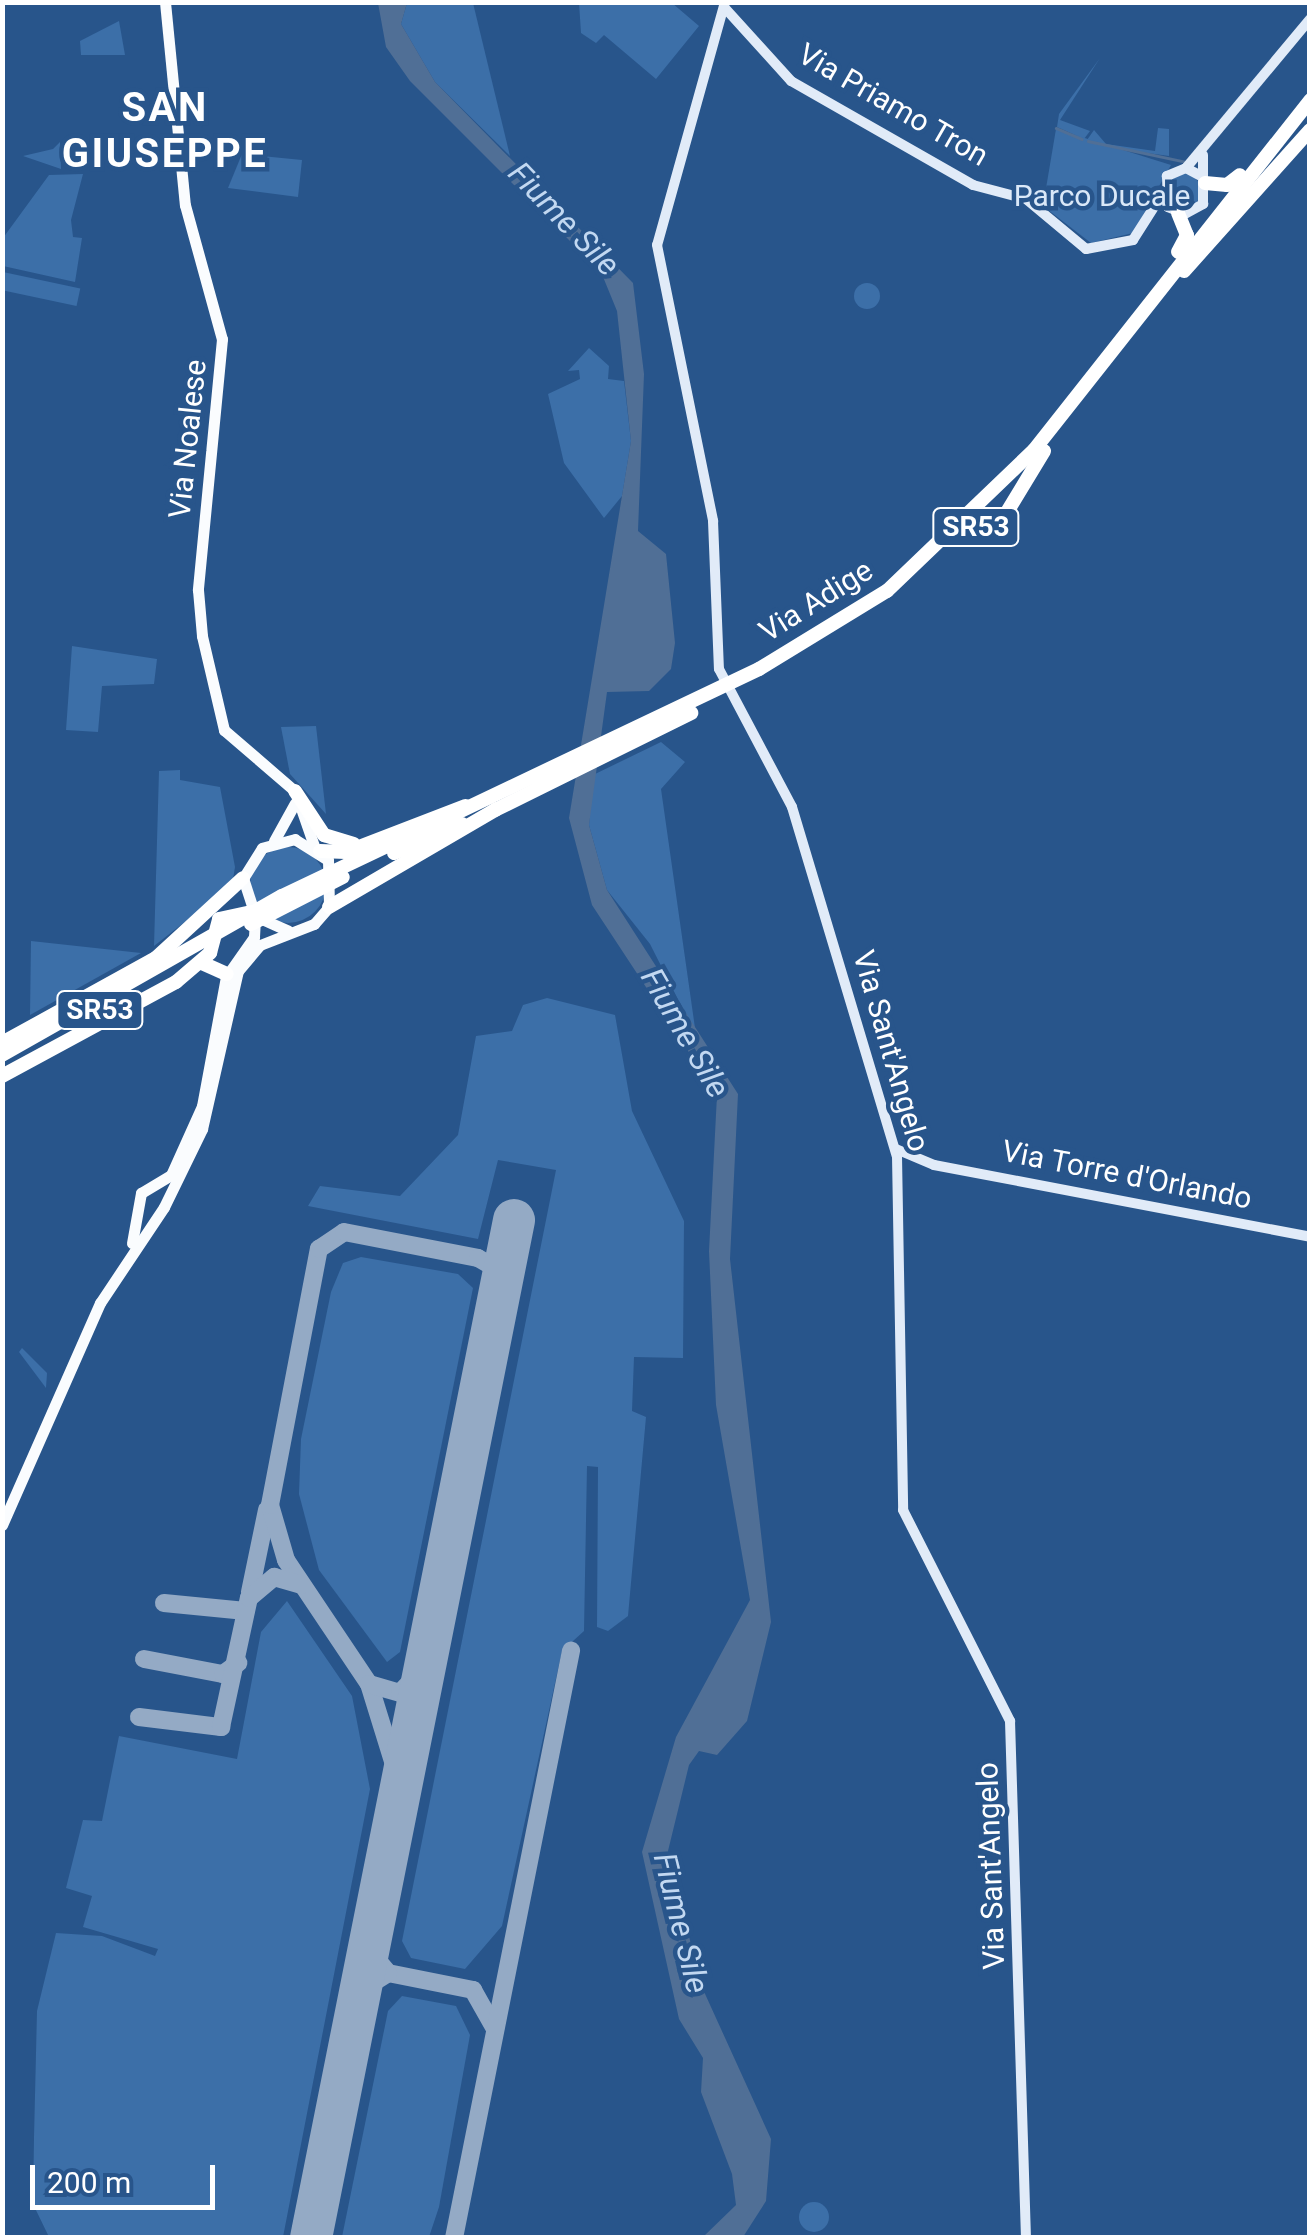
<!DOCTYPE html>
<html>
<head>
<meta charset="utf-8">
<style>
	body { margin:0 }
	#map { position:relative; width:1312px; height:2240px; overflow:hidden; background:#28558b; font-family:Roboto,sans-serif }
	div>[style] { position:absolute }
	.green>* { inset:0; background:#3c6fa8; transform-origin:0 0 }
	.round { border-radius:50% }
	.water>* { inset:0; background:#506f96 }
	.stream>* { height:2.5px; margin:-1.25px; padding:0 1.25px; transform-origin:1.25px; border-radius:1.25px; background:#506f96 }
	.taxiway>* { height:18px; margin:-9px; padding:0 9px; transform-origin:9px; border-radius:9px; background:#94aac5 }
	.runway>* { height:42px; margin:-21px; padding:0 21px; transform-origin:21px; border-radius:21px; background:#94aac5 }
	.secondary>* { height:10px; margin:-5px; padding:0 5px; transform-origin:5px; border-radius:5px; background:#e1ebf8 }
	.primary>* { height:11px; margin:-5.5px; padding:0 5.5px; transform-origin:5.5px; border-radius:5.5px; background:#fafcfe }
	.highway>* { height:14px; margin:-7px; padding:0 7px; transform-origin:7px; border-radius:7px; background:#fff }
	span { translate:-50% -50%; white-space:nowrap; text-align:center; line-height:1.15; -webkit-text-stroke:9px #28558b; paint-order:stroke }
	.shield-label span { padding:2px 8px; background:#28558b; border:2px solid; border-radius:8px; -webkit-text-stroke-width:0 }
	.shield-label { font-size:28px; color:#fff; font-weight:700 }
	.street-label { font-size:30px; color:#fff }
	.park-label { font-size:30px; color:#dae8f8 }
	.water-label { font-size:32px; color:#c2d8f1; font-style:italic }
	.district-label { font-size:40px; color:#fff; font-weight:700; letter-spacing:2.5px }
	.frame { position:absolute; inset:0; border:5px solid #fff; pointer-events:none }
	.scale { position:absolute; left:30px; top:2165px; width:185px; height:45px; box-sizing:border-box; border:5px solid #fff; border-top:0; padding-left:12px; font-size:30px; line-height:35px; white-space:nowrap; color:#fff; -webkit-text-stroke:8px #28558b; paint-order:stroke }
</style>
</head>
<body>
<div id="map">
	<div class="green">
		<i style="clip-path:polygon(407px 3px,473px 3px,510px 156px,435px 82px,401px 24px)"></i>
		<i style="clip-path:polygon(579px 3px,672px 3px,699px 26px,656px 79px,604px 35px,596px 43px,581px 33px)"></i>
		<i style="clip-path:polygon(119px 21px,125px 55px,81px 55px,80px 41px)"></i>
		<i style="clip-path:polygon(1100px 58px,1060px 120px,1090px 131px,1084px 139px,1057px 127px,1059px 114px)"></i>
		<i style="clip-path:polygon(1158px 128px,1169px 129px,1169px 156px,1104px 147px,1087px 140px,1094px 130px,1106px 144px,1155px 151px)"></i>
		<i style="clip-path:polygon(1056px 129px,1171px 165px,1133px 233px,1091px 243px,1043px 206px)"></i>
		<i style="clip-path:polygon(60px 142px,61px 169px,23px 156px,53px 149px)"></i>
		<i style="clip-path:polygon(242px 154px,302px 160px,298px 197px,228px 188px)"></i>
		<i class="round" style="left:1167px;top:174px;width:34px;height:34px"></i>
		<i style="clip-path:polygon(83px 174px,71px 220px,73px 237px,82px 238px,75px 282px,3px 266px,3px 238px,49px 175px)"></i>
		<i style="left:3px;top:272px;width:79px;height:18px;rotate:12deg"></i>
		<i class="round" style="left:854px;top:283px;width:26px;height:26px"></i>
		<i style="clip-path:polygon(589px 348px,609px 366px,608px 379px,624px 381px,631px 441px,622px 496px,604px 518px,564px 463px,548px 394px,580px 379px,579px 370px,568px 371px)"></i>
		<i style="clip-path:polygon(72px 646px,157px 659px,154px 684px,102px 686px,98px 732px,66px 730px)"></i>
		<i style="clip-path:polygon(316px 726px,326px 814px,290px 774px,281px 727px)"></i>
		<i style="clip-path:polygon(661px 742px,685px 762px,661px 789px,696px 1035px,650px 944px,607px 890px,589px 825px,593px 775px)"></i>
		<i style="clip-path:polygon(180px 770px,180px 780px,220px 787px,235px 867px,232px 885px,154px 946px,159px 771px)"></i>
		<i class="round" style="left:250px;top:847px;width:76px;height:76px"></i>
		<i style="clip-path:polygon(31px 941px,141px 953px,30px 1015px)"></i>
		<i style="clip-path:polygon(547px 998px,615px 1015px,632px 1111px,684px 1221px,683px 1358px,634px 1357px,632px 1411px,646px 1417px,628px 1616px,608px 1631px,597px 1627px,598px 1467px,587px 1466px,584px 1631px,562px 1651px,502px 1926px,465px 1969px,411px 1958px,402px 1941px,556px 1170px,498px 1160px,478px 1239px,308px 1206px,320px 1186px,400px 1196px,458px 1135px,476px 1036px,512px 1031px,523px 1005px)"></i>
		<i style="clip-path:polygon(361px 1257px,458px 1274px,473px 1288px,400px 1652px,387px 1662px,319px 1570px,299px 1494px,301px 1439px,331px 1292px,343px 1263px)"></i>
		<i style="clip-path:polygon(22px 1348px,47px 1373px,46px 1388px,19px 1352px)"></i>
		<i style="clip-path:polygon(287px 1601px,352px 1696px,370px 1789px,283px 2237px,49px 2237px,33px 2204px,34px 2138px,37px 2011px,56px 1933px,102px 1936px,155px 1956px,158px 1949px,83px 1927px,92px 1896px,66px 1888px,83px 1820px,102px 1821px,119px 1736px,237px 1759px,261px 1632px)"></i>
		<i style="clip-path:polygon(402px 1996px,456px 2006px,470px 2035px,439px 2207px,429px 2237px,342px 2237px,388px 2011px)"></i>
		<i class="round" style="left:799px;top:2202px;width:30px;height:30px"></i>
	</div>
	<div class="water">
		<i style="clip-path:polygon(378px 3px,407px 3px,401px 24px,435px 82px,633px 283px,644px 374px,638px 531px,666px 554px,675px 643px,671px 669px,649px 691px,607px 692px,589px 825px,607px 890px,738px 1094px,730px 1259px,771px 1622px,747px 1721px,717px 1755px,699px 1751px,689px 1765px,668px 1851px,701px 1985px,771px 2139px,766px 2201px,743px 2237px,703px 2237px,736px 2205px,732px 2174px,701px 2092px,703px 2058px,679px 2019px,642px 1852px,676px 1737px,750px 1600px,716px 1405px,709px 1251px,717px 1095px,592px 905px,569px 818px,631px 441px,617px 311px,601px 272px,410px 81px,386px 47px)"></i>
	</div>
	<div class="stream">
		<i style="left:1056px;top:128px;width:28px;rotate:23deg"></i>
		<i style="left:1088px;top:141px;width:101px;rotate:12deg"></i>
	</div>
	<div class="taxiway">
		<i style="left:250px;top:1592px;width:84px;rotate:-78.3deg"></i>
		<i style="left:164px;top:1603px;width:82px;rotate:5.6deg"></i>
		<i style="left:144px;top:1659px;width:80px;rotate:10.8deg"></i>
		<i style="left:223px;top:1674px;width:19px;rotate:-36deg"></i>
		<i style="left:369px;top:1684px;width:149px;rotate:-123.8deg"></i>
		<i style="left:286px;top:1560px;width:57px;rotate:-106.2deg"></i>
		<i style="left:270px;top:1505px;width:261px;rotate:-79.2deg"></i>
		<i style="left:319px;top:1249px;width:30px;rotate:-34deg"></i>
		<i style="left:344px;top:1232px;width:136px;rotate:11deg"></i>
		<i style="left:478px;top:1258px;width:20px;rotate:30deg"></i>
		<i style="left:495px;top:1268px;width:30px;rotate:84deg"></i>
		<i style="left:139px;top:1717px;width:83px;rotate:7deg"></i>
		<i style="left:221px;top:1727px;width:132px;rotate:-77.8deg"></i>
		<i style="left:249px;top:1598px;width:33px;rotate:-40deg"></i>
		<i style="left:274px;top:1577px;width:29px;rotate:16deg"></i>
		<i style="left:393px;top:1825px;width:54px;rotate:-86.8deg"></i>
		<i style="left:396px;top:1771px;width:91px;rotate:-107.2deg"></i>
		<i style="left:369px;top:1684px;width:32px;rotate:16deg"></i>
		<i style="left:400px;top:1693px;width:37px;rotate:-47deg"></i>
		<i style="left:369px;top:1950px;width:30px;rotate:50deg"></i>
		<i style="left:388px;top:1973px;width:87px;rotate:11.3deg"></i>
		<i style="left:473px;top:1990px;width:45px;rotate:60.6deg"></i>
		<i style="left:361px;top:1990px;width:32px;rotate:-32deg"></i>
		<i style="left:454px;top:2238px;width:599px;rotate:-78.73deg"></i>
	</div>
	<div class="runway">
		<i style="left:311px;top:2238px;width:1038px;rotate:-78.72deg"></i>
	</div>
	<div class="secondary">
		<i style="left:725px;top:2px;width:252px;rotate:105.6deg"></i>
		<i style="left:657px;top:245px;width:282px;rotate:78.5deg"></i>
		<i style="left:713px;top:521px;width:148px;rotate:87.7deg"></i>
		<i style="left:719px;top:669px;width:156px;rotate:62.1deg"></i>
		<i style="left:792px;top:807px;width:364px;rotate:73.3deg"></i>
		<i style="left:897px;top:1156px;width:354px;rotate:89deg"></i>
		<i style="left:903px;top:1510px;width:237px;rotate:63.1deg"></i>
		<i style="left:1010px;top:1721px;width:517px;rotate:88.23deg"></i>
		<i style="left:724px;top:7px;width:100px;rotate:47.8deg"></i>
		<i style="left:791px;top:81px;width:210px;rotate:29.7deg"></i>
		<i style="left:973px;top:185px;width:55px;rotate:14.8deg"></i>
		<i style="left:1026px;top:199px;width:78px;rotate:39.8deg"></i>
		<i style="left:1086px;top:249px;width:48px;rotate:-10.8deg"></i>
		<i style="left:1133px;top:240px;width:52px;rotate:-57.5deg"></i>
		<i style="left:1186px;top:168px;width:194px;rotate:-50.2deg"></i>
		<i style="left:1201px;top:176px;width:17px;rotate:-152deg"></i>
		<i style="left:1186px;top:168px;width:21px;rotate:157deg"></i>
		<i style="left:1167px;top:176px;width:31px;rotate:88deg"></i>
		<i style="left:1168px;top:207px;width:18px;rotate:22deg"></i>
		<i style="left:1185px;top:214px;width:21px;rotate:-29deg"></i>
		<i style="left:1203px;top:204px;width:49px;rotate:-90deg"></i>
		<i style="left:896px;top:1149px;width:41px;rotate:22.8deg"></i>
		<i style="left:934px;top:1165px;width:383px;rotate:10.8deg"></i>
	</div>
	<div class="primary">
		<i style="left:165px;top:2px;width:204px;rotate:84.4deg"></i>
		<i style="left:185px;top:205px;width:139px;rotate:74.6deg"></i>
		<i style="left:222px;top:339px;width:252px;rotate:95.5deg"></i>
		<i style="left:198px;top:590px;width:46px;rotate:85deg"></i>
		<i style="left:202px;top:636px;width:97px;rotate:76.8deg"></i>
		<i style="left:224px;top:730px;width:94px;rotate:40.7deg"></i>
		<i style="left:295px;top:791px;width:58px;rotate:70.9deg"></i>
		<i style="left:274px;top:841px;width:43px;rotate:-61.1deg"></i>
		<i style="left:132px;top:1243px;width:51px;rotate:-79.8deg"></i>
		<i style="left:141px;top:1193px;width:35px;rotate:-31deg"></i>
		<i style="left:171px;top:1175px;width:76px;rotate:-65.8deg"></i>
		<i style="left:202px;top:1106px;width:131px;rotate:-79.5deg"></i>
		<i style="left:226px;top:977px;width:49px;rotate:-55deg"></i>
		<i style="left:254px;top:937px;width:21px;rotate:-87deg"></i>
		<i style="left:2px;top:1525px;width:243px;rotate:-66.2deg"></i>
		<i style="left:100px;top:1303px;width:115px;rotate:-56.3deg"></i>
		<i style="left:164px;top:1207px;width:87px;rotate:-64deg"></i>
		<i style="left:202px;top:1129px;width:162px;rotate:-77.2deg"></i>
		<i style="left:238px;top:971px;width:34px;rotate:-50deg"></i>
		<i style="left:260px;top:945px;width:58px;rotate:-21.3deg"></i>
		<i style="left:314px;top:924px;width:23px;rotate:-49deg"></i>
		<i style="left:329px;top:907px;width:47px;rotate:-91.2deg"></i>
		<i style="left:328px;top:860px;width:39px;rotate:-148deg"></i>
		<i style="left:295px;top:839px;width:34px;rotate:165deg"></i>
		<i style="left:262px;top:848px;width:36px;rotate:122deg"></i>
		<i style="left:243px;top:878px;width:40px;rotate:72deg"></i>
		<i style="left:255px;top:916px;width:36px;rotate:24deg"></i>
	</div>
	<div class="highway">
		<i style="left:1205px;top:183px;width:22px;rotate:5deg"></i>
		<i style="left:1227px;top:185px;width:16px;rotate:-38deg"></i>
		<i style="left:1178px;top:213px;width:24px;rotate:68deg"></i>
		<i style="left:1187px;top:235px;width:19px;rotate:118deg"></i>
		<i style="left:1184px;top:271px;width:189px;rotate:-48.2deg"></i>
		<i style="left:1001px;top:522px;width:83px;rotate:-58.8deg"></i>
		<i style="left:295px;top:791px;width:53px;rotate:56.6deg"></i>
		<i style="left:324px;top:835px;width:31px;rotate:17deg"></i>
		<i style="left:495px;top:810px;width:219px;rotate:-26.3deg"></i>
		<i style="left:320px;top:851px;width:26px;rotate:2deg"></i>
		<i style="left:346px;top:852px;width:128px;rotate:-21.1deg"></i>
		<i style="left:394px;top:853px;width:74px;rotate:-23.1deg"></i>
		<i style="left:329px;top:907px;width:194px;rotate:-30.3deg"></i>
		<i style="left:251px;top:924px;width:103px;rotate:-27.1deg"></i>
		<i style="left:202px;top:963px;width:27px;rotate:24deg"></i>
		<i style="left:2px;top:1043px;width:176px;rotate:-28.9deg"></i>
		<i style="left:156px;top:958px;width:118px;rotate:-42.6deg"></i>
		<i style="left:2px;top:1055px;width:322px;rotate:-29.6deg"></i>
		<i style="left:282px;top:896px;width:528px;rotate:-25.45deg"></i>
		<i style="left:759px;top:669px;width:150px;rotate:-31.4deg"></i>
		<i style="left:887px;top:591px;width:204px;rotate:-43.8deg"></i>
		<i style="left:1034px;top:450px;width:446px;rotate:-51.7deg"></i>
		<i style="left:2px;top:1076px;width:198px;rotate:-28.4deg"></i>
		<i style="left:176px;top:982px;width:45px;rotate:-40.5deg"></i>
		<i style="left:210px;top:953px;width:35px;rotate:-75deg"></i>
		<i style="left:219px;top:919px;width:33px;rotate:-12deg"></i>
	</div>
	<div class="shield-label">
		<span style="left:976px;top:527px">SR53</span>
		<span style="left:100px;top:1010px">SR53</span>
	</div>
	<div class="street-label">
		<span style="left:893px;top:105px;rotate:30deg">Via Priamo Tron</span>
		<span style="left:188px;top:439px;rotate:-84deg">Via Noalese</span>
		<span style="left:816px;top:601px;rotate:-32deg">Via Adige</span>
		<span style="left:891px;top:1051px;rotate:74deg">Via Sant'Angelo</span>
		<span style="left:1127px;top:1175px;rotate:11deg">Via Torre d'Orlando</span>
		<span style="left:991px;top:1866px;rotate:-92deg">Via Sant'Angelo</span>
	</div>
	<div class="park-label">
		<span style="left:1102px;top:196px">Parco Ducale</span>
	</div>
	<div class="water-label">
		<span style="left:564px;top:219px;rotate:46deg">Fiume Sile</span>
		<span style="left:685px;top:1033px;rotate:60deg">Fiume Sile</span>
		<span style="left:681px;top:1923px;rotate:76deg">Fiume Sile</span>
	</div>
	<div class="district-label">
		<span style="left:165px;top:131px">SAN<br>GIUSEPPE</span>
	</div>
	<div class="frame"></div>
	<div class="scale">200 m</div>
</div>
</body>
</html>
